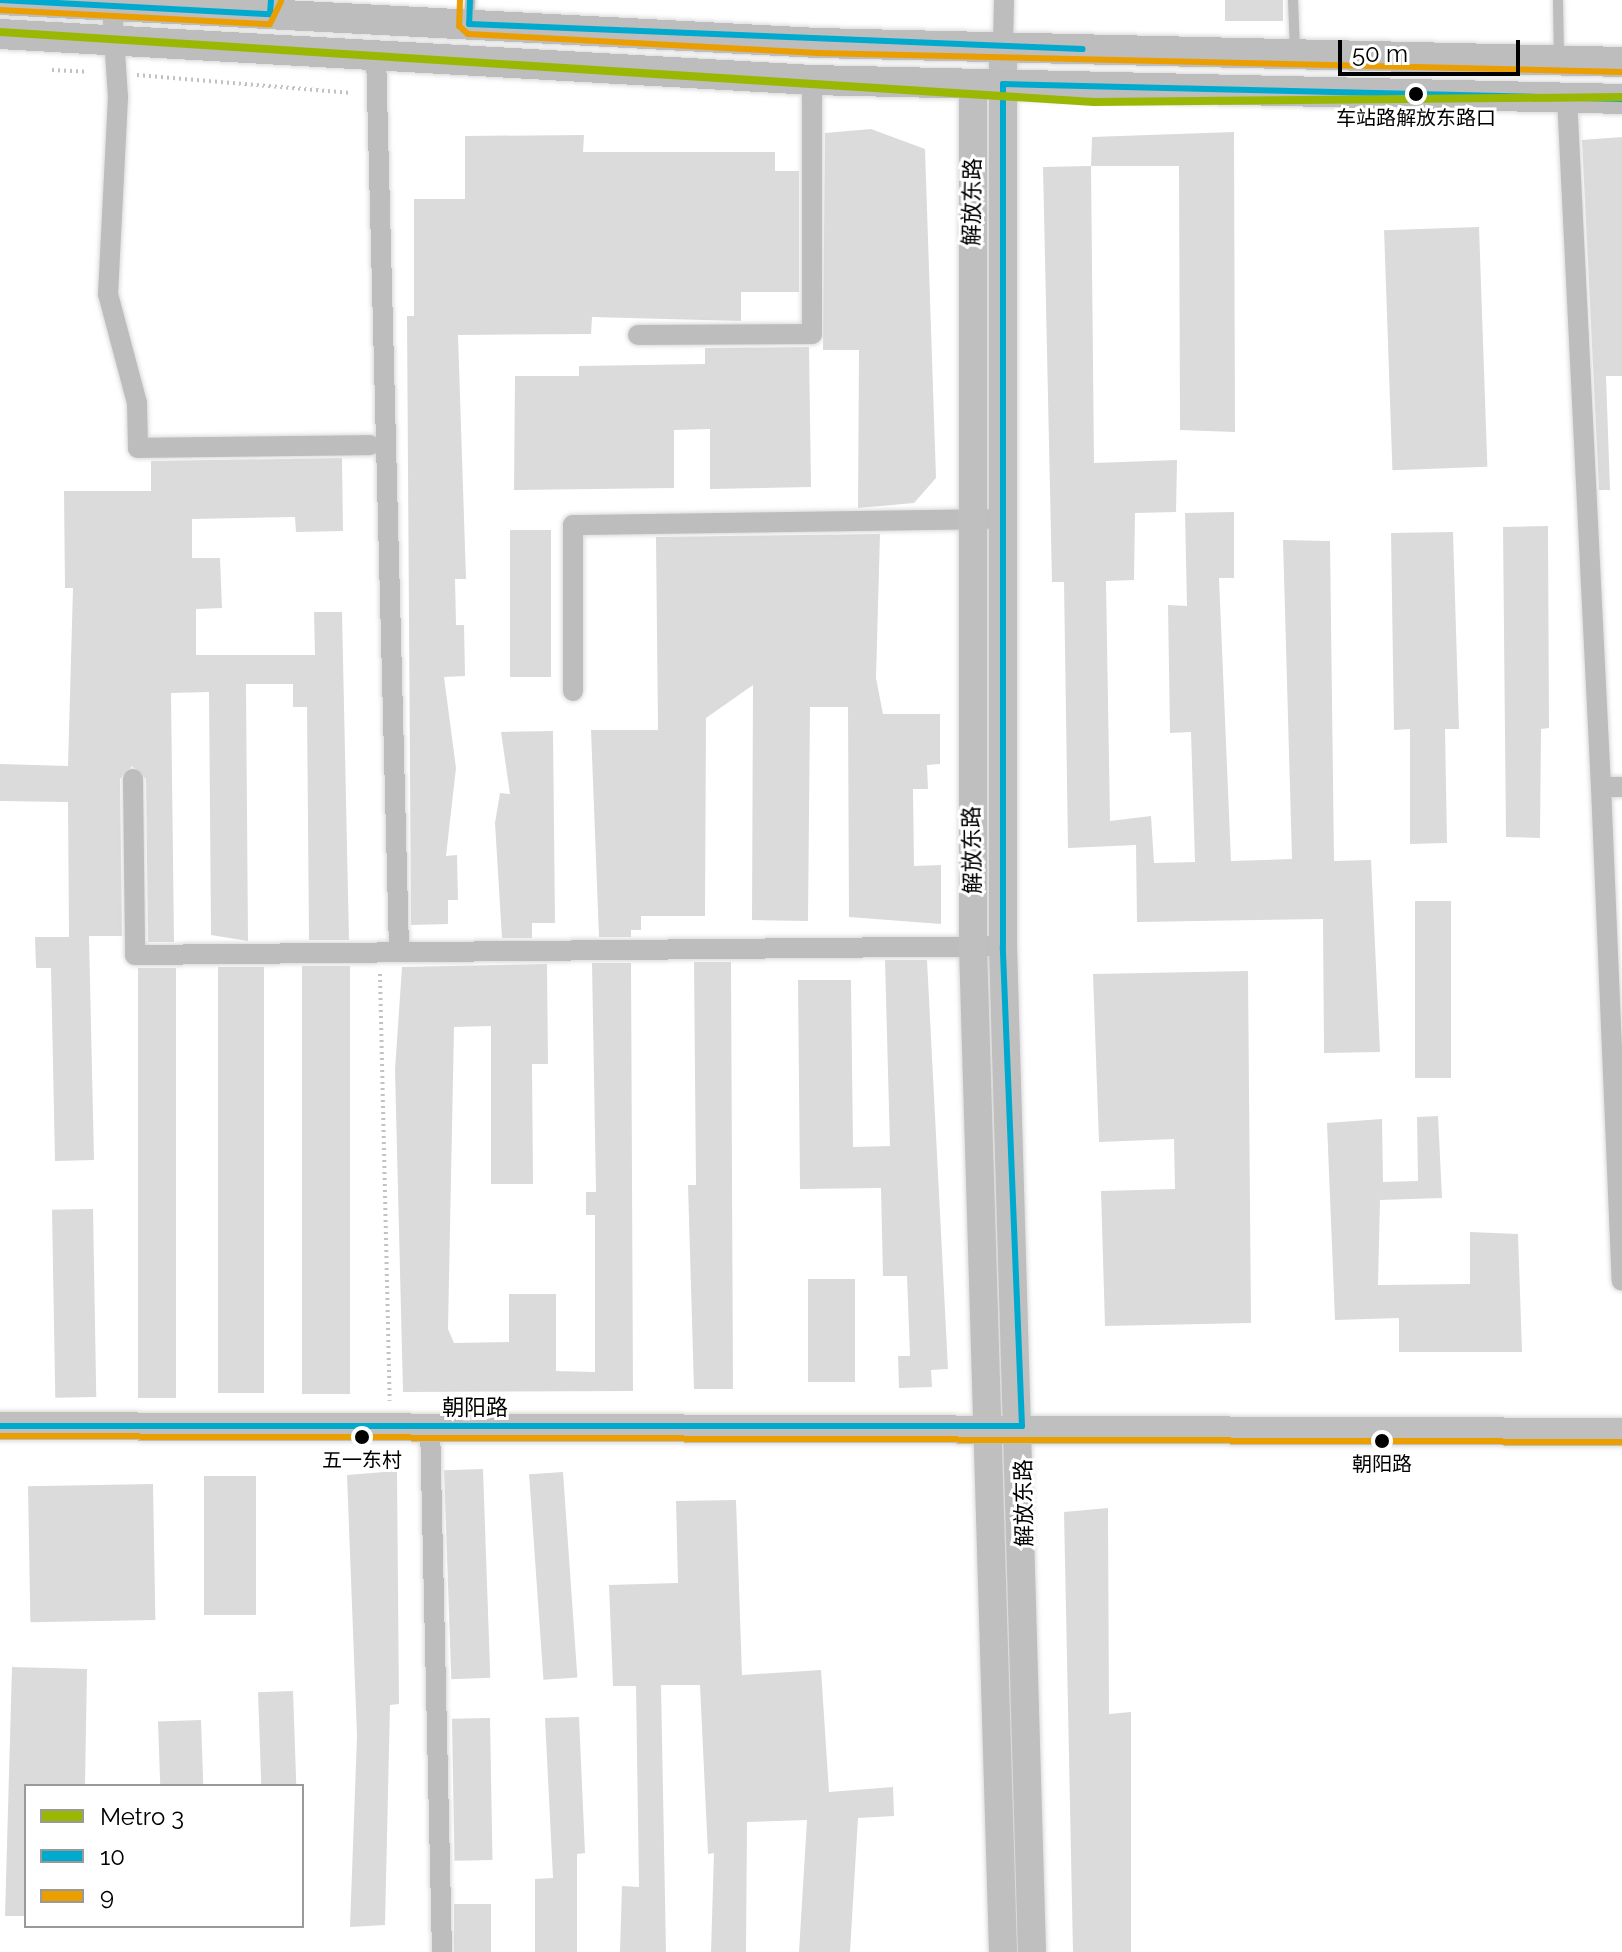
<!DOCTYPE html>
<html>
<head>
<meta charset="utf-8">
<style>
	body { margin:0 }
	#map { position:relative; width:1622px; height:1952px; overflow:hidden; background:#fff; font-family:Raleway,"Noto Sans SC",sans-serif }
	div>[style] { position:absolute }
	.building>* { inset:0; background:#dbdbdb; transform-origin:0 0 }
	.path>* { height:4px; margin-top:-2px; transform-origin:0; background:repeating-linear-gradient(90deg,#c2c2c2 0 2px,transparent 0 6px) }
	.roads { filter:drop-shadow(0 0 2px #dbdbdb) drop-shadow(0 0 2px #dbdbdb) }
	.lane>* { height:10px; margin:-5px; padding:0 5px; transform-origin:5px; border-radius:5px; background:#bdbdbd }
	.street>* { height:20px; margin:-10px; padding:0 10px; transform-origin:10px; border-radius:10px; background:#bdbdbd }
	.secondary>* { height:28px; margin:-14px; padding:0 14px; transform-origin:14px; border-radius:14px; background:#bfbfbf }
	.primary>* { height:30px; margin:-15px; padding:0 15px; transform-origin:15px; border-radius:15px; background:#bdbdbd }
	.bus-1>* { height:6px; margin:-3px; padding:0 3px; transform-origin:3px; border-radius:3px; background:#00a9ce }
	.bus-2>* { height:6px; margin:-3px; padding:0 3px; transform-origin:3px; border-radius:3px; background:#eb9e00 }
	.metro-1>* { height:8px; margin:-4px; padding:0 4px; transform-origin:4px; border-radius:4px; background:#9ab803 }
	.dots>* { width:22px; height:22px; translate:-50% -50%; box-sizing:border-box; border:4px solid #fff; border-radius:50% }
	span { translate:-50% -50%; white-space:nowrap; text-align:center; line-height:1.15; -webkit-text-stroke:6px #fff; paint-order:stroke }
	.bus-label { font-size:20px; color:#000 }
	.street-label { font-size:22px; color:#000 }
	.legend { position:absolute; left:24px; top:1784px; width:280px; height:144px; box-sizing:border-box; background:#fff; border:2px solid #999; margin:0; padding:10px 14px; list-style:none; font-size:24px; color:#000 }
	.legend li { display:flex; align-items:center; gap:16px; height:40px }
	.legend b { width:40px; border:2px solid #999 }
	.scale { position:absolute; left:1338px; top:40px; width:182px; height:36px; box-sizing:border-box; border:4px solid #000; border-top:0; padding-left:10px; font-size:24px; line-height:28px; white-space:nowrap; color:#000; -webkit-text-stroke:6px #fff; paint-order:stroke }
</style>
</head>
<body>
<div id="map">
	<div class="building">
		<i style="left:1225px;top:0;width:58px;height:21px"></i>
		<i style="clip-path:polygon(871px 129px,925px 149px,936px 478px,914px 503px,858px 508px,859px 350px,823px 350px,825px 133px)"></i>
		<i style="clip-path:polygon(1234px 132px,1235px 432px,1180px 430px,1179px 166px,1091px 166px,1092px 137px)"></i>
		<i style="clip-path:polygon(584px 135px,583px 152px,775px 152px,775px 171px,799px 171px,799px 292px,741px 292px,741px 321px,592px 317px,591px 334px,458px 335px,466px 579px,455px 579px,456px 625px,464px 625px,465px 676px,444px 677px,456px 768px,446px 856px,457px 855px,458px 900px,448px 900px,448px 924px,411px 925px,407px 316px,414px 316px,414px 199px,465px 199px,465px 136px)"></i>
		<i style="clip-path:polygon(1622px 137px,1622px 376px,1606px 376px,1610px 490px,1599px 490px,1582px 140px)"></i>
		<i style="clip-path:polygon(1091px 166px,1094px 463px,1177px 460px,1176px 512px,1135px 513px,1134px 580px,1106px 581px,1110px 821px,1151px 816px,1154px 863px,1195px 862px,1191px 732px,1170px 733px,1168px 605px,1187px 606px,1185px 513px,1234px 512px,1234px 578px,1219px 578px,1231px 861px,1292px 859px,1283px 540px,1330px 541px,1334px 861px,1371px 860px,1380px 1052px,1324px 1053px,1323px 919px,1137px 922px,1136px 845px,1068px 848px,1064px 582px,1052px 582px,1043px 167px)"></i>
		<i style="left:1479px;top:227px;width:240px;height:95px;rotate:88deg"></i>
		<i style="clip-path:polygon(809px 347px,811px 487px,710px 489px,710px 429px,674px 430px,674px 488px,514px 490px,515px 376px,579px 376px,579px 366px,705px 364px,705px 348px)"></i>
		<i style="clip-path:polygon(342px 458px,343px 531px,296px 532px,295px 517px,192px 519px,192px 558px,220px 558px,222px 608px,196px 609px,196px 655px,315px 655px,314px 612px,342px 612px,349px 940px,309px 940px,307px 707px,293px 707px,293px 684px,246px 684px,248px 941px,211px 935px,209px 692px,171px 693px,174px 942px,148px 942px,146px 779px,132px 766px,120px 779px,122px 936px,89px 936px,94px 1160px,55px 1161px,51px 968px,36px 968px,35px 937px,69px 937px,68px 802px,0 801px,0 764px,68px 766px,73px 588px,65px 588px,64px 491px,151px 491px,151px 461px)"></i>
		<i style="clip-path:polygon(1548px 526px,1549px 728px,1541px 729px,1540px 838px,1506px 837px,1503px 527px)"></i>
		<i style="left:510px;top:530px;width:41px;height:147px"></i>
		<i style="clip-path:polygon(1453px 532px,1459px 729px,1445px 729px,1447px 843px,1410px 844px,1410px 729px,1394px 730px,1391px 533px)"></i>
		<i style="clip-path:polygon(880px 534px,876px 678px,883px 714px,940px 714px,940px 764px,927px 765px,928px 789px,913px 789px,914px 866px,941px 865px,941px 924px,849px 917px,848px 707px,810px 707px,808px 921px,752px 920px,753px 685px,706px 718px,705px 916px,641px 916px,641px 930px,631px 930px,631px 937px,599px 937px,591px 730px,658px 730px,656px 537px)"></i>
		<i style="clip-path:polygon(553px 731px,555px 923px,532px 923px,532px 938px,502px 938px,495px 823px,500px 793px,510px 794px,501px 732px)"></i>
		<i style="left:1415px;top:901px;width:36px;height:177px"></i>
		<i style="clip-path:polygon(885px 960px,927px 960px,948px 1369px,931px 1370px,932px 1387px,899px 1388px,898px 1356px,910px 1356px,907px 1276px,883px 1276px,881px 1188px,800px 1189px,798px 980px,851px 980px,853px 1147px,890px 1146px)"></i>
		<i style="clip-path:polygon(694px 962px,731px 962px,733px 1389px,694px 1389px,688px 1185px,696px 1185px)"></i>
		<i style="clip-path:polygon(592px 963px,631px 963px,633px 1391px,403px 1392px,395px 1070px,402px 967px,547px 964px,548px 1064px,532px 1064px,533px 1184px,491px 1184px,491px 1026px,454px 1027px,448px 1329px,454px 1343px,509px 1342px,509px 1294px,556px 1294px,556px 1371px,595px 1372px,595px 1215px,586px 1215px,586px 1192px,596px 1192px)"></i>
		<i style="left:302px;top:966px;width:48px;height:428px"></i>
		<i style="left:218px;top:967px;width:46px;height:426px"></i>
		<i style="left:138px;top:968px;width:38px;height:430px"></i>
		<i style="clip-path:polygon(1248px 971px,1251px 1323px,1105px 1326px,1101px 1191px,1175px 1189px,1174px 1139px,1099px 1142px,1093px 974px)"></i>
		<i style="clip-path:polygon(1438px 1116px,1442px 1198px,1380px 1200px,1378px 1285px,1470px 1284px,1470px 1232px,1518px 1234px,1522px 1352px,1399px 1352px,1399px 1318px,1335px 1320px,1327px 1123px,1382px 1119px,1383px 1182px,1418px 1181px,1417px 1117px)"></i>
		<i style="left:93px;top:1209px;width:188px;height:41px;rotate:89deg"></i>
		<i style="left:808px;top:1279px;width:47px;height:103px"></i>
		<i style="left:483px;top:1469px;width:209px;height:39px;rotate:88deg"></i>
		<i style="clip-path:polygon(397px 1471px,399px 1704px,390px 1705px,385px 1925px,350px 1927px,357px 1736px,347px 1475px)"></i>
		<i style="left:563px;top:1472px;width:206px;height:34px;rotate:86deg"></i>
		<i style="left:204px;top:1476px;width:52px;height:139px"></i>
		<i style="left:153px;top:1484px;width:136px;height:125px;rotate:89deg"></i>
		<i style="clip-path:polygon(736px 1500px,742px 1675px,821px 1670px,829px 1792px,893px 1787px,894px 1816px,858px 1818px,850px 1952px,799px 1952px,807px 1820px,747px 1822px,746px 1952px,711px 1952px,714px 1853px,708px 1854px,700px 1685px,661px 1685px,666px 1952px,620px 1952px,622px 1886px,639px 1887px,636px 1686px,613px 1686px,609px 1585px,678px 1583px,676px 1501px)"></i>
		<i style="clip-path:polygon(1108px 1508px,1109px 1714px,1131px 1712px,1131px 1952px,1073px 1952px,1064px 1512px)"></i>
		<i style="clip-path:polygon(12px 1667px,87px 1669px,85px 1786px,26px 1786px,26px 1916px,5px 1916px)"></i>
		<i style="left:293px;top:1691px;width:95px;height:35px;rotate:88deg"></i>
		<i style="clip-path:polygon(579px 1717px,585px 1853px,577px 1854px,577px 1952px,535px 1952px,535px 1879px,553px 1878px,545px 1718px)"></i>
		<i style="left:490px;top:1718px;width:142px;height:38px;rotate:89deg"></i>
		<i style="left:201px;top:1720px;width:66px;height:43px;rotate:88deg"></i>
		<i style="left:454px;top:1904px;width:37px;height:48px"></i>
	</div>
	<div class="path">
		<i style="left:52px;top:70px;width:35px;rotate:3deg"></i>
		<i style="left:137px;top:75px;width:215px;rotate:4.8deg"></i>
		<i style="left:380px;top:974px;width:427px;rotate:88.7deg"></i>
	</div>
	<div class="roads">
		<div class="lane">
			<i style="left:1293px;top:0;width:50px;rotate:87.7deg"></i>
			<i style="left:1558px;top:0;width:59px;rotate:89deg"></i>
			<i style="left:469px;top:22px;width:22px;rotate:-87deg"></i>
		</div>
		<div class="street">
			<i style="left:112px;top:7px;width:90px;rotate:86.2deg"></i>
			<i style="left:118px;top:97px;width:197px;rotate:92.9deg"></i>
			<i style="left:108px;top:294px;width:113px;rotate:75.1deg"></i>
			<i style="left:137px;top:403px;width:45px;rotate:88.7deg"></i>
			<i style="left:138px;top:448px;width:232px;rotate:-0.7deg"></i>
			<i style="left:1003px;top:47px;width:47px;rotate:-88.8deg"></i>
			<i style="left:376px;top:53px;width:898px;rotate:88.53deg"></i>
			<i style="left:1567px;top:97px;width:691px;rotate:87.18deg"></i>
			<i style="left:638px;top:335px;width:174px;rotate:-0.3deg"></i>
			<i style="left:812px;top:334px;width:254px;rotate:-90deg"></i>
			<i style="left:573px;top:691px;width:166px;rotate:-90deg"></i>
			<i style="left:573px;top:525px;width:414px;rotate:-0.8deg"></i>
			<i style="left:133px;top:779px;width:176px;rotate:89.3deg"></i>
			<i style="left:135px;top:955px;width:868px;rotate:-0.59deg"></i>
			<i style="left:1622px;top:787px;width:21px;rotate:180deg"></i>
			<i style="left:1601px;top:787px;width:494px;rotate:87.6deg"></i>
			<i style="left:430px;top:1424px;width:528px;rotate:88.7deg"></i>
		</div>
		<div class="secondary">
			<i style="left:1003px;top:47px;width:899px;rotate:90deg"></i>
			<i style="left:1003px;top:946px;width:1006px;rotate:88.35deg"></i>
			<i style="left:973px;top:84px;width:862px;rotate:90deg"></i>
			<i style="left:973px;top:946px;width:1006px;rotate:88.29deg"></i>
			<i style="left:0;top:1426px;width:1622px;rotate:0.21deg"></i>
		</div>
		<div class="primary">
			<i style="left:0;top:0;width:819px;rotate:3.01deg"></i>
			<i style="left:818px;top:43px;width:804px;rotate:1.35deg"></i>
			<i style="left:0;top:34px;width:813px;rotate:3.24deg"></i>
			<i style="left:812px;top:80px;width:810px;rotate:1.34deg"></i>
		</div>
	</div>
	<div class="bus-1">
		<i style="left:0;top:0;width:270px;rotate:3deg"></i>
		<i style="left:270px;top:14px;width:14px;rotate:-86deg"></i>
		<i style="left:470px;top:0;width:24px;rotate:92deg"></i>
		<i style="left:469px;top:24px;width:614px;rotate:2.34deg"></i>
		<i style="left:0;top:1426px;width:1022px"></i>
		<i style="left:1022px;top:1426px;width:480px;rotate:-92.3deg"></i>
		<i style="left:1003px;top:946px;width:862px;rotate:-90deg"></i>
		<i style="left:1003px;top:84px;width:619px;rotate:1.39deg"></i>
	</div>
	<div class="bus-2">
		<i style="left:460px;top:0;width:26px;rotate:92deg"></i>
		<i style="left:459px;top:26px;width:12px;rotate:42deg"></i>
		<i style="left:468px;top:34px;width:351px;rotate:3.1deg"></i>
		<i style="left:818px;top:53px;width:804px;rotate:1.35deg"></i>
		<i style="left:0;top:10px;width:270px;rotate:3deg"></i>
		<i style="left:270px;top:24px;width:25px;rotate:-64deg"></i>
		<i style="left:0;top:1436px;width:1622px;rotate:0.21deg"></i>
	</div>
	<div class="metro-1">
		<i style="left:0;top:32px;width:1096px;rotate:3.66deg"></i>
		<i style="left:1094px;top:102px;width:528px;rotate:-0.54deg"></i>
	</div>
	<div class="dots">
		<i style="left:1416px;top:94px;background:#000"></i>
		<i style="left:362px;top:1437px;background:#000"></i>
		<i style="left:1382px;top:1441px;background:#000"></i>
	</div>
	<div class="bus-label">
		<span style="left:1416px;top:118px">车站路解放东路口</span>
		<span style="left:362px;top:1460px">五一东村</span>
		<span style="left:1382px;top:1464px">朝阳路</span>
	</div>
	<div class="street-label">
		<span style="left:972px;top:202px;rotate:-89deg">解放东路</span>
		<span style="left:972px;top:850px;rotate:-91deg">解放东路</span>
		<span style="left:475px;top:1408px">朝阳路</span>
		<span style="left:1024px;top:1503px;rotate:-91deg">解放东路</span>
	</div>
	<ul class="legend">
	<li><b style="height:10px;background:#9ab803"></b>Metro 3</li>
	<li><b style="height:10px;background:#00a9ce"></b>10</li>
	<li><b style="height:10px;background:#eb9e00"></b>9</li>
	</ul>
	<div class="scale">50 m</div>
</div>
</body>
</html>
